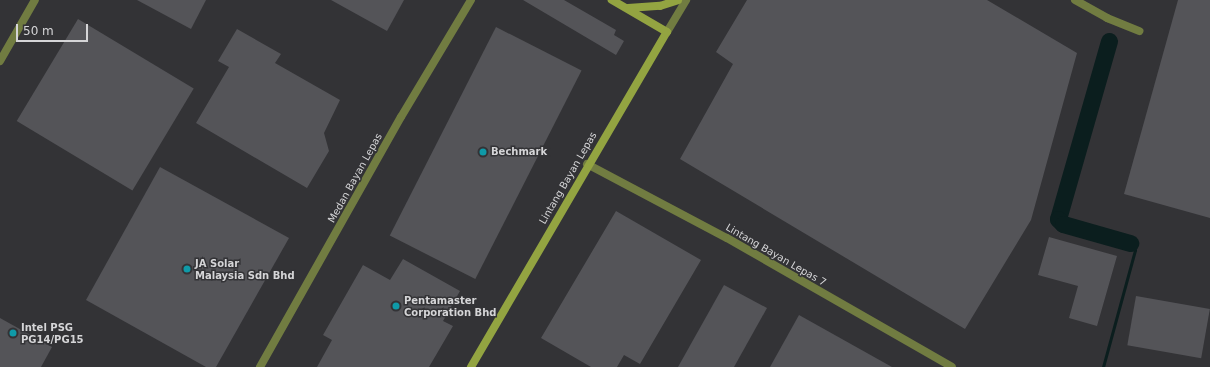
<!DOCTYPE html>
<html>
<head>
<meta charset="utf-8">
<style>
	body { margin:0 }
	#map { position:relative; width:1210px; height:367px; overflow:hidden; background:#333336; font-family:"DejaVu Sans",sans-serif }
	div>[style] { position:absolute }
	.stream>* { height:3px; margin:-1.5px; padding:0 1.5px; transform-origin:1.5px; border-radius:1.5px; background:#0b1e1e }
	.river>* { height:17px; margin:-8.5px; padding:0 8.5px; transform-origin:8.5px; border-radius:8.5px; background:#0b1e1e }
	.building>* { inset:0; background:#545458; transform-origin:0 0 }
	.street>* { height:8px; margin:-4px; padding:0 4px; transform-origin:4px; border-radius:4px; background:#717c41 }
	.secondary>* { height:8px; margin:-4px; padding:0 4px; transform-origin:4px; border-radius:4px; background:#93a441 }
	.dots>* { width:11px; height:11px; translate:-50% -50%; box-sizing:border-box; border:2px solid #333336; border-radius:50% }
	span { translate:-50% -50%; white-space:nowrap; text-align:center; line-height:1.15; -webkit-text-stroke:3px #333336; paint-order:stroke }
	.poi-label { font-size:10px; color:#d5d5d7; font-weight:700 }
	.left { translate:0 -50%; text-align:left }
	.street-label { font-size:10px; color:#d5d5d7 }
	.scale { position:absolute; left:16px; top:24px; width:72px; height:18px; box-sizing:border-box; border:2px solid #d5d5d7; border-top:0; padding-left:5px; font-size:12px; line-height:14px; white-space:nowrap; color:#d5d5d7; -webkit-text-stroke:3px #333336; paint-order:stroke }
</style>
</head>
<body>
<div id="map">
	<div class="stream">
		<i style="left:1103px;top:367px;width:121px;rotate:-74.7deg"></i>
		<i style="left:1135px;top:250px;width:9px;rotate:-126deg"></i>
	</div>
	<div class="river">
		<i style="left:1109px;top:41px;width:185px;rotate:106deg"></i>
		<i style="left:1058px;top:219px;width:7px;rotate:45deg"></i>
		<i style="left:1063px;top:224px;width:70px;rotate:15.8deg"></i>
	</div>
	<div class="building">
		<i style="clip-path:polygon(137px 0,206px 0,191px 29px)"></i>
		<i style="clip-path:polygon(331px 0,404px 0,387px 31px)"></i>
		<i style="clip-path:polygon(523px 0,564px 0,616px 30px,614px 35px,624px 41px,616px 55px)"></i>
		<i style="clip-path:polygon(747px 0,987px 0,1077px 53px,1031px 220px,965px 329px,680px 159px,733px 64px,716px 52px)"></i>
		<i style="clip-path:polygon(1178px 0,1210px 0,1210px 218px,1124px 194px)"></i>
		<i style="left:78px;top:19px;width:135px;height:119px;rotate:31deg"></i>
		<i style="left:496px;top:27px;width:96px;height:234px;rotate:27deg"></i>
		<i style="clip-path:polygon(237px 29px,281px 54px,275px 63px,340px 100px,324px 133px,329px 151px,307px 188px,196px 123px,229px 67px,218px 61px)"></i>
		<i style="clip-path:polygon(160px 167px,289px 238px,216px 367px,206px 367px,86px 300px)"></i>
		<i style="clip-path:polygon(616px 211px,701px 260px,640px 364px,624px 355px,617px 367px,591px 367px,541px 338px)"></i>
		<i style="clip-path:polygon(1049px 237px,1117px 256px,1097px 326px,1069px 318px,1078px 286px,1038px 275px)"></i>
		<i style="clip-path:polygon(403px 259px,460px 291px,443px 321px,453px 326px,429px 367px,317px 367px,332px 340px,323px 335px,363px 265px,390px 280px)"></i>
		<i style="clip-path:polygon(724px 285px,767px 308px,734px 367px,678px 367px)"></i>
		<i style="left:1136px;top:296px;width:75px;height:50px;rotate:10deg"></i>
		<i style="clip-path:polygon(799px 315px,892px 367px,770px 367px)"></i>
		<i style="clip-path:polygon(0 318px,52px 347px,41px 367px,0 367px)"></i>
	</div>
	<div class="street">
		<i style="left:1075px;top:0;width:37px;rotate:29deg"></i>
		<i style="left:1107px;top:18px;width:35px;rotate:22deg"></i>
		<i style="left:667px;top:32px;width:37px;rotate:-59deg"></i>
		<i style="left:0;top:61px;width:70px;rotate:-60.2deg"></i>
		<i style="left:587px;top:164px;width:158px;rotate:27.9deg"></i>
		<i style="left:727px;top:238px;width:259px;rotate:29.8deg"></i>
		<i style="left:260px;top:367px;width:287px;rotate:-60.6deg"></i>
		<i style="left:401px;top:117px;width:136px;rotate:-59.1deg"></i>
	</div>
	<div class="secondary">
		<i style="left:628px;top:8px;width:32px;rotate:-4deg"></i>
		<i style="left:660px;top:6px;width:19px;rotate:-18deg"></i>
		<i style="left:471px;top:367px;width:388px;rotate:-59.7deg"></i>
		<i style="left:667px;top:32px;width:64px;rotate:-149.8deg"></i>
	</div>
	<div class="dots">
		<i style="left:483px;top:152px;background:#0f9aa8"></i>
		<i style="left:187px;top:269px;background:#0f9aa8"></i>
		<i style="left:396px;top:306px;background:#0f9aa8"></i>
		<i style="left:13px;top:333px;background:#0f9aa8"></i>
	</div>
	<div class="poi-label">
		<span class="left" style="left:491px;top:152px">Bechmark</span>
		<span class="left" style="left:195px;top:269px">JA Solar<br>Malaysia Sdn Bhd</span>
		<span class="left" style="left:404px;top:306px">Pentamaster<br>Corporation Bhd</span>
		<span class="left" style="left:21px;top:333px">Intel PSG<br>PG14/PG15</span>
	</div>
	<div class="street-label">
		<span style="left:355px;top:178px;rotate:-61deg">Medan Bayan Lepas</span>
		<span style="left:568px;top:178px;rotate:-60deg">Lintang Bayan Lepas</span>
		<span style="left:776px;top:255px;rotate:30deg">Lintang Bayan Lepas 7</span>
	</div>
	<div class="scale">50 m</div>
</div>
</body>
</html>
